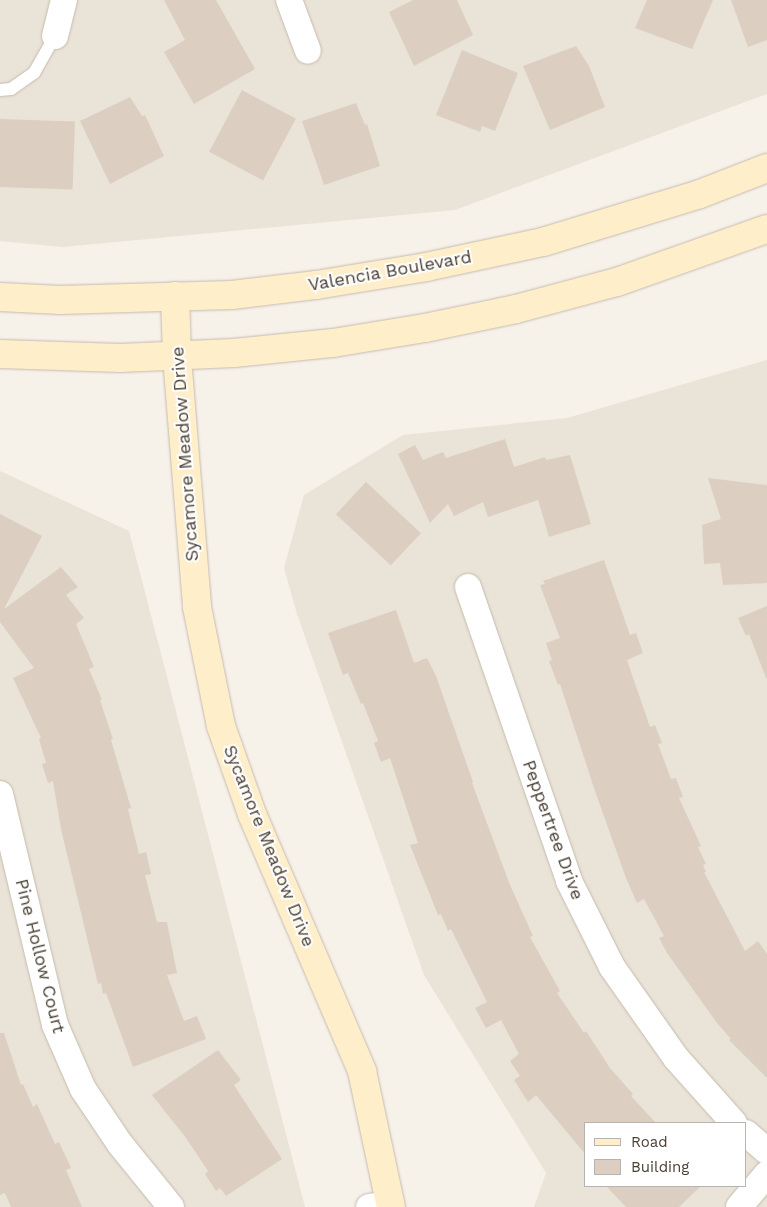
<!DOCTYPE html>
<html>
<head>
<meta charset="utf-8">
<style>
	body { margin:0 }
	#map { position:relative; width:767px; height:1207px; overflow:hidden; background:#f6f1e9; font-family:"Work Sans",sans-serif }
	div>[style] { position:absolute }
	.residential>* { inset:0; background:#eae3d7 }
	.building>* { inset:0; background:#dccfc1; transform-origin:0 0 }
	.roads { filter:drop-shadow(0 0 1px #c5bbae) drop-shadow(0 0 1px #c5bbae) }
	.lane>* { height:12px; margin:-6px; padding:0 6px; transform-origin:6px; border-radius:6px; background:#fff }
	.street>* { height:26px; margin:-13px; padding:0 13px; transform-origin:13px; border-radius:13px; background:#fff }
	.secondary>* { height:28px; margin:-14px; padding:0 14px; transform-origin:14px; border-radius:14px; background:#ffeeca }
	span { translate:-50% -50%; white-space:nowrap; text-align:center; line-height:1.15; -webkit-text-stroke:4px #fff; paint-order:stroke }
	.street-label { font-size:18px; color:#4b4137 }
	.legend { position:absolute; left:584px; top:1122px; width:162px; height:65px; box-sizing:border-box; background:#fff; border:1px solid #b7b3af; margin:0; padding:6px 9px; list-style:none; font-size:15px; color:#4b4137 }
	.legend li { display:flex; align-items:center; gap:10px; height:25px }
	.legend b { width:25px; border:1px solid #b7b3af }
</style>
</head>
<body>
<div id="map">
	<div class="residential">
		<i style="clip-path:polygon(0 0,767px 0,767px 94px,455px 210px,63px 247px,0 241px)"></i>
		<i style="clip-path:polygon(evenodd,767px 360px,767px 1207px,534px 1207px,546px 1173px,424px 975px,297px 614px,284px 568px,304px 495px,403px 435px,567px 418px,767px 360px,586px 1123px,746px 1123px,746px 1186px,586px 1186px,586px 1123px)"></i>
		<i style="clip-path:polygon(0 471px,129px 531px,305px 1207px,0 1207px)"></i>
	</div>
	<div class="building">
		<i style="clip-path:polygon(164px 0,216px 0,255px 69px,194px 104px,164px 52px,185px 40px)"></i>
		<i style="clip-path:polygon(413px 0,457px 0,473px 35px,414px 66px,389px 12px)"></i>
		<i style="clip-path:polygon(647px 0,713px 0,692px 49px,635px 28px)"></i>
		<i style="clip-path:polygon(731px 0,767px 0,767px 40px,748px 47px)"></i>
		<i style="clip-path:polygon(576px 46px,589px 66px,605px 107px,550px 130px,523px 66px)"></i>
		<i style="clip-path:polygon(462px 50px,518px 73px,495px 131px,482px 126px,480px 132px,436px 115px)"></i>
		<i style="left:242px;top:90px;width:61px;height:70px;rotate:28deg"></i>
		<i style="clip-path:polygon(130px 97px,142px 116px,145px 115px,164px 156px,110px 184px,80px 121px)"></i>
		<i style="clip-path:polygon(356px 103px,365px 125px,367px 124px,380px 166px,324px 185px,302px 121px)"></i>
		<i style="left:0;top:119px;width:75px;height:68px;rotate:2deg"></i>
		<i style="clip-path:polygon(505px 439px,514px 467px,545px 457px,546px 460px,570px 455px,591px 524px,549px 537px,538px 500px,488px 517px,483px 502px,454px 516px,448px 504px,430px 523px,398px 454px,415px 445px,423px 460px,443px 452px,446px 458px)"></i>
		<i style="clip-path:polygon(708px 478px,767px 485px,767px 583px,723px 585px,720px 563px,704px 564px,702px 525px,721px 519px)"></i>
		<i style="left:366px;top:482px;width:75px;height:44px;rotate:43deg"></i>
		<i style="clip-path:polygon(0 514px,42px 536px,4px 609px,61px 567px,78px 587px,66px 595px,84px 618px,76px 624px,94px 667px,89px 669px,102px 700px,100px 700px,113px 739px,111px 740px,131px 808px,128px 809px,139px 854px,146px 852px,151px 874px,145px 875px,157px 922px,167px 922px,177px 973px,167px 975px,184px 1021px,197px 1016px,206px 1039px,133px 1067px,106px 993px,103px 994px,101px 983px,98px 984px,61px 829px,53px 781px,48px 783px,42px 764px,46px 763px,39px 739px,41px 738px,13px 678px,34px 668px,0 622px)"></i>
		<i style="clip-path:polygon(604px 560px,630px 635px,636px 633px,643px 653px,627px 660px,650px 727px,655px 725px,662px 743px,658px 744px,671px 779px,676px 778px,683px 797px,679px 798px,701px 846px,698px 847px,706px 864px,703px 865px,706px 872px,704px 872px,745px 951px,758px 941px,767px 954px,767px 1078px,729px 1040px,731px 1039px,717px 1023px,667px 953px,659px 938px,664px 936px,644px 899px,637px 903px,626px 878px,595px 791px,560px 684px,558px 685px,549px 661px,552px 660px,546px 643px,560px 638px,540px 585px,545px 584px,543px 581px)"></i>
		<i style="clip-path:polygon(767px 606px,767px 678px,766px 678px,749px 634px,746px 636px,738px 618px)"></i>
		<i style="clip-path:polygon(396px 610px,414px 663px,427px 658px,436px 676px,473px 782px,472px 783px,510px 885px,533px 936px,530px 937px,560px 991px,557px 993px,584px 1033px,586px 1031px,610px 1068px,633px 1094px,631px 1096px,656px 1123px,586px 1123px,586px 1155px,536px 1095px,528px 1102px,514px 1080px,520px 1076px,510px 1061px,519px 1054px,501px 1020px,486px 1028px,475px 1008px,487px 1002px,451px 929px,448px 931px,441px 914px,438px 915px,410px 845px,418px 843px,390px 758px,381px 762px,374px 743px,378px 741px,363px 703px,361px 704px,348px 673px,343px 675px,328px 633px)"></i>
		<i style="clip-path:polygon(0 1033px,4px 1033px,21px 1085px,23px 1084px,33px 1107px,37px 1104px,55px 1144px,59px 1142px,71px 1168px,66px 1170px,82px 1207px,11px 1207px,5px 1193px,0 1195px)"></i>
		<i style="clip-path:polygon(218px 1050px,241px 1080px,234px 1085px,282px 1159px,226px 1196px,220px 1188px,216px 1191px,205px 1174px,208px 1171px,186px 1138px,152px 1095px)"></i>
		<i style="clip-path:polygon(606px 1186px,701px 1186px,679px 1207px,626px 1207px)"></i>
	</div>
	<div class="roads">
		<div class="lane">
			<i style="left:0;top:90px;width:11px;rotate:-5deg"></i>
			<i style="left:11px;top:89px;width:28px;rotate:-35deg"></i>
			<i style="left:34px;top:73px;width:43px;rotate:-60.4deg"></i>
		</div>
		<div class="street">
			<i style="left:289px;top:0;width:54px;rotate:69.6deg"></i>
			<i style="left:55px;top:36px;width:37px;rotate:-76deg"></i>
			<i style="left:468px;top:587px;width:311px;rotate:71deg"></i>
			<i style="left:569px;top:881px;width:96px;rotate:63.4deg"></i>
			<i style="left:612px;top:967px;width:111px;rotate:54.9deg"></i>
			<i style="left:676px;top:1058px;width:87px;rotate:48.3deg"></i>
			<i style="left:0;top:794px;width:237px;rotate:76.6deg"></i>
			<i style="left:55px;top:1025px;width:70px;rotate:66.4deg"></i>
			<i style="left:83px;top:1089px;width:66px;rotate:56.1deg"></i>
			<i style="left:120px;top:1144px;width:81px;rotate:51deg"></i>
			<i style="left:746px;top:1133px;width:28px;rotate:41deg"></i>
			<i style="left:369px;top:1207px;width:22px;rotate:-8deg"></i>
			<i style="left:739px;top:1207px;width:43px;rotate:-49.7deg"></i>
		</div>
		<div class="secondary">
			<i style="left:175px;top:296px;width:61px;rotate:88.1deg"></i>
			<i style="left:177px;top:357px;width:251px;rotate:85.4deg"></i>
			<i style="left:197px;top:607px;width:121px;rotate:78.6deg"></i>
			<i style="left:221px;top:726px;width:93px;rotate:70.6deg"></i>
			<i style="left:252px;top:814px;width:280px;rotate:66.8deg"></i>
			<i style="left:362px;top:1071px;width:139px;rotate:78deg"></i>
			<i style="left:0;top:297px;width:60px;rotate:2.9deg"></i>
			<i style="left:60px;top:300px;width:172px;rotate:-1.7deg"></i>
			<i style="left:232px;top:295px;width:85px;rotate:-6.8deg"></i>
			<i style="left:316px;top:285px;width:111px;rotate:-9.3deg"></i>
			<i style="left:426px;top:267px;width:120px;rotate:-12.1deg"></i>
			<i style="left:543px;top:242px;width:164px;rotate:-17deg"></i>
			<i style="left:700px;top:194px;width:72px;rotate:-21.2deg"></i>
			<i style="left:0;top:354px;width:120px;rotate:1.9deg"></i>
			<i style="left:120px;top:358px;width:114px;rotate:-2.5deg"></i>
			<i style="left:234px;top:353px;width:100px;rotate:-5.8deg"></i>
			<i style="left:333px;top:343px;width:93px;rotate:-9.3deg"></i>
			<i style="left:425px;top:328px;width:93px;rotate:-11.8deg"></i>
			<i style="left:516px;top:309px;width:105px;rotate:-15deg"></i>
			<i style="left:617px;top:282px;width:159px;rotate:-19.5deg"></i>
		</div>
	</div>
	<div class="street-label">
		<span style="left:390px;top:271px;rotate:-10deg">Valencia Boulevard</span>
		<span style="left:185px;top:454px;rotate:-94deg">Sycamore Meadow Drive</span>
		<span style="left:553px;top:830px;rotate:70deg">Peppertree Drive</span>
		<span style="left:269px;top:846px;rotate:68deg">Sycamore Meadow Drive</span>
		<span style="left:40px;top:956px;rotate:76deg">Pine Hollow Court</span>
	</div>
	<ul class="legend">
	<li><b style="height:6px;background:#ffeeca"></b>Road</li>
	<li><b style="height:14px;background:#dccfc1"></b>Building</li>
	</ul>
</div>
</body>
</html>
